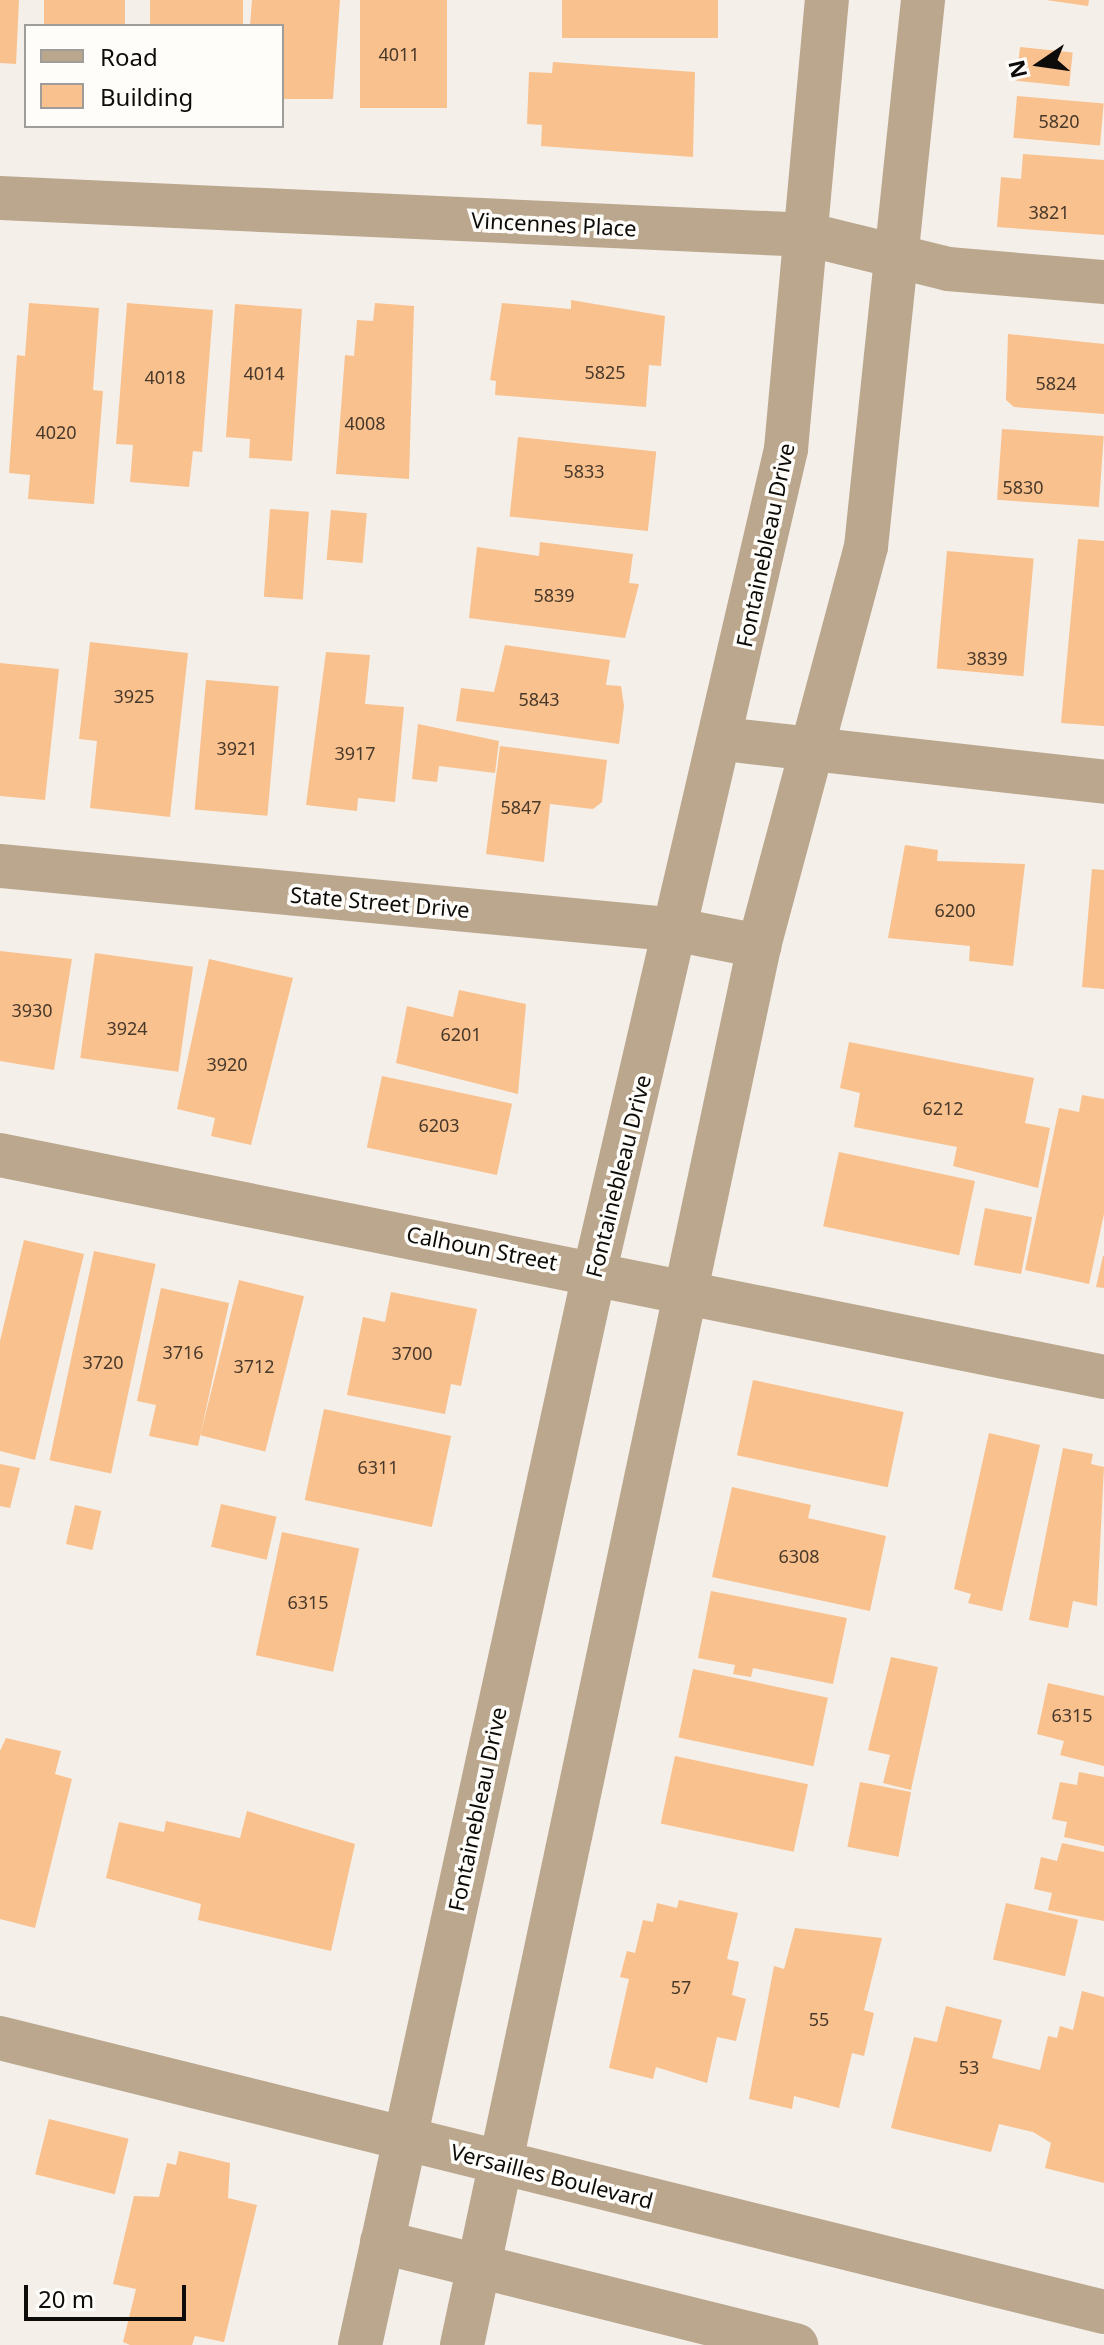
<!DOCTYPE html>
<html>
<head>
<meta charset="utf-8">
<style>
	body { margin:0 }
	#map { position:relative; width:1104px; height:2345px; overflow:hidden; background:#f4efe9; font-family:"Noto Sans",sans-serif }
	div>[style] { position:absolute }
	.building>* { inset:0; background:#f9c18e; transform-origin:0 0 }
	.minor>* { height:44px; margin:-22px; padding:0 22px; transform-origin:22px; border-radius:22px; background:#bba78e }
	.tertiary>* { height:44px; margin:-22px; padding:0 22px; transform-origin:22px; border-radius:22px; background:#bba78e }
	span { translate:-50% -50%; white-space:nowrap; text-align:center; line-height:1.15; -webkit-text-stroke:7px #fffdfa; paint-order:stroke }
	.number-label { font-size:18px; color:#49392b }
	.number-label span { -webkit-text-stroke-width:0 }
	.street-label { font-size:22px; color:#0e0c0a }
	.legend { position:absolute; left:24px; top:24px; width:260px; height:104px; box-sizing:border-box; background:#fffdfa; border:2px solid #9f9d9a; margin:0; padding:10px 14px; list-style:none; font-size:24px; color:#0e0c0a }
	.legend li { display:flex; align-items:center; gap:16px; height:40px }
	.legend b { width:40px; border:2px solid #9f9d9a }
	.north { position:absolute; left:1000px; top:24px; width:80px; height:80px; -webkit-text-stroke:6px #fffdfa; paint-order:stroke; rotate:257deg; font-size:22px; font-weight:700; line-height:32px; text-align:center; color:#0e0c0a }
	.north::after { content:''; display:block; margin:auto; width:28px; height:36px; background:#0e0c0a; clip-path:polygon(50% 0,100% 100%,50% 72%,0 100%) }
	.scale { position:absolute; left:24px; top:2285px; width:162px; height:36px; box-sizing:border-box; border:4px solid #0e0c0a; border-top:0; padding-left:10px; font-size:24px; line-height:28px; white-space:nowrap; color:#0e0c0a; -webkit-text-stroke:6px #fffdfa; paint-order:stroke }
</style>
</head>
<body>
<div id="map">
	<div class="building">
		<i style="clip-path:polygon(0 0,19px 0,16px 64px,0 63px)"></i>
		<i style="left:44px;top:0;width:81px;height:26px"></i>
		<i style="left:150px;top:0;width:93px;height:26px"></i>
		<i style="clip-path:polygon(252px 0,340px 0,333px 99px,282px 99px,282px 26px,250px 26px)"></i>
		<i style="left:360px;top:0;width:87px;height:108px"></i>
		<i style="left:562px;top:0;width:156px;height:38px"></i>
		<i style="clip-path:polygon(1046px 0,1089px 0,1088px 6px)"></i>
		<i style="left:1020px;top:47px;width:53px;height:34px;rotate:6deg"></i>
		<i style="clip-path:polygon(553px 62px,695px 72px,693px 157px,541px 146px,542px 125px,527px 124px,529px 72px,552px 73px)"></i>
		<i style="left:1017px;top:96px;width:87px;height:42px;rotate:5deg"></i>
		<i style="clip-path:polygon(1023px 154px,1104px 160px,1104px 235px,997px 227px,1001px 177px,1021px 179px)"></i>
		<i style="clip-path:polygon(571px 300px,665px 316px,661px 366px,649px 365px,646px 407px,495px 395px,496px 381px,490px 380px,502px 303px,571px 309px)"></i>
		<i style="clip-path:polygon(29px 303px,99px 308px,93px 390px,103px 391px,94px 504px,28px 499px,30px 475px,9px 473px,17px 355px,25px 356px)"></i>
		<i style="clip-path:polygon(127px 303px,213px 310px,202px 452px,193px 451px,189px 487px,130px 482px,133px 445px,116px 444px)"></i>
		<i style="clip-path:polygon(375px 303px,414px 306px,409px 479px,336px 474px,345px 355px,354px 356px,357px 320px,373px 321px)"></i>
		<i style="clip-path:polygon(235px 304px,302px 309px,292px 461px,249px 458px,250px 439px,226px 437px)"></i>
		<i style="clip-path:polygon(1008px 334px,1104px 344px,1104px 414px,1014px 407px,1006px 400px)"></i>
		<i style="left:1002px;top:429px;width:102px;height:71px;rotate:4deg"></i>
		<i style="left:518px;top:437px;width:139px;height:80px;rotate:6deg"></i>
		<i style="left:270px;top:509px;width:39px;height:88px;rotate:4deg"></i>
		<i style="left:331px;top:510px;width:36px;height:50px;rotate:5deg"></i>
		<i style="clip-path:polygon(1078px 539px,1104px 541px,1104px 726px,1061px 723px)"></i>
		<i style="clip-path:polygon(540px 542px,633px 554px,629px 583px,639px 584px,625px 638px,469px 618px,477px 547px,539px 556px)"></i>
		<i style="left:947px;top:551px;width:87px;height:118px;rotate:5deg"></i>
		<i style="clip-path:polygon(90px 642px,188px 653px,170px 817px,90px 808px,97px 741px,79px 739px)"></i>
		<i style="clip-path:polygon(505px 645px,610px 660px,606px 685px,621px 686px,624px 706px,619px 744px,456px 721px,461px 688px,494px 692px)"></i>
		<i style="clip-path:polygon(326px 652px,370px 655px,365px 704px,404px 707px,395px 802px,358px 798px,357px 811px,306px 805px)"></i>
		<i style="clip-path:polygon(0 663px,59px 669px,45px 800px,0 796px)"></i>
		<i style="left:206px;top:680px;width:73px;height:130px;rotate:5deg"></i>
		<i style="clip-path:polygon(418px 724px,499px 741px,495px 773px,439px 766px,437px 782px,412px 779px)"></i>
		<i style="clip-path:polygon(500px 746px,607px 760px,602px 802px,593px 809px,550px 804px,544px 862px,486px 854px)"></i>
		<i style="clip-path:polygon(905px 845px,938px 850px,937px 861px,1025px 864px,1013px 966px,969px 961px,970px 946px,888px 938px)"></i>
		<i style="clip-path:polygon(1092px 869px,1104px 870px,1104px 989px,1082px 987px)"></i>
		<i style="clip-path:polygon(0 951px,72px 959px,54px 1070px,0 1061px)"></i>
		<i style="left:95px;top:953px;width:99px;height:106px;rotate:8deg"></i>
		<i style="clip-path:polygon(209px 959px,293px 978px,251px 1145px,211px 1136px,215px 1118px,177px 1109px)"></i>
		<i style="clip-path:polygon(459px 990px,526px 1004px,518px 1094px,396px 1063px,407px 1006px,453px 1017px)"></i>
		<i style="clip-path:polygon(849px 1042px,1034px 1078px,1025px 1123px,1050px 1128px,1038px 1188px,953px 1166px,957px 1147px,854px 1127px,860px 1093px,840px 1088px)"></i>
		<i style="left:382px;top:1076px;width:133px;height:73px;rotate:12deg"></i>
		<i style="clip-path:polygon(1082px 1095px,1104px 1099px,1104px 1214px,1089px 1284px,1025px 1270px,1059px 1108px,1079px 1112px)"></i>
		<i style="left:839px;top:1152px;width:139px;height:76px;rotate:12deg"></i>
		<i style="left:985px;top:1208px;width:48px;height:58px;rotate:11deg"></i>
		<i style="clip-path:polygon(24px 1240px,84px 1254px,35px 1460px,0 1451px,0 1341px)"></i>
		<i style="left:94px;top:1251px;width:63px;height:214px;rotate:12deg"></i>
		<i style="clip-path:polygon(1103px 1256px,1104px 1256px,1104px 1288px,1096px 1287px)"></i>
		<i style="left:239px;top:1280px;width:67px;height:160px;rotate:14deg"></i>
		<i style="clip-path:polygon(161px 1288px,229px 1303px,198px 1446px,149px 1436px,156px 1405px,137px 1401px)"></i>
		<i style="clip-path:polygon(391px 1292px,477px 1309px,461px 1386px,451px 1384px,445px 1414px,347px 1395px,363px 1317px,385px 1322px)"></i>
		<i style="left:753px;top:1380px;width:154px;height:77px;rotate:12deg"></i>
		<i style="left:324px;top:1409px;width:130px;height:93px;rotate:12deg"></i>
		<i style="clip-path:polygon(989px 1433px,1040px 1445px,1002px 1611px,968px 1603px,971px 1594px,954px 1589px)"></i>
		<i style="clip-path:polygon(1063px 1448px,1093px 1454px,1091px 1464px,1104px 1467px,1097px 1606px,1073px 1601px,1068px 1628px,1029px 1620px)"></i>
		<i style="clip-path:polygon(0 1464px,20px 1468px,10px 1508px,0 1506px)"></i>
		<i style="clip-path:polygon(732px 1487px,811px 1505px,808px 1518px,886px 1536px,870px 1611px,712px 1577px)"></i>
		<i style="left:221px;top:1504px;width:57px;height:44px;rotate:13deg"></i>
		<i style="left:75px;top:1505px;width:27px;height:40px;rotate:13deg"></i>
		<i style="left:282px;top:1532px;width:79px;height:126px;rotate:12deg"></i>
		<i style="clip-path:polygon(711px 1591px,847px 1618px,833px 1684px,753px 1668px,751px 1677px,733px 1674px,735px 1665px,698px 1658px)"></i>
		<i style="clip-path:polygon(891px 1657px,938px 1667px,911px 1790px,883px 1783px,890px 1755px,868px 1750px)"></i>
		<i style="left:693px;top:1669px;width:138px;height:70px;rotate:12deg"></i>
		<i style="clip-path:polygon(1048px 1683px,1104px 1696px,1104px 1766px,1060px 1755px,1064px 1741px,1037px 1734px)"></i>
		<i style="clip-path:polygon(6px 1738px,61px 1751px,55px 1774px,72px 1779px,35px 1928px,0 1919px,0 1751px)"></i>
		<i style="left:675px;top:1756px;width:136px;height:69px;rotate:12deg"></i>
		<i style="clip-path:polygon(1079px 1772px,1104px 1777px,1104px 1846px,1064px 1837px,1067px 1822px,1052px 1819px,1060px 1782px,1077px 1785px)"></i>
		<i style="left:860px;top:1782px;width:52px;height:66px;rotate:11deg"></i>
		<i style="clip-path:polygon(247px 1811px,355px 1844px,331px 1951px,198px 1920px,201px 1904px,106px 1878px,119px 1822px,164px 1832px,166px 1821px,240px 1838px)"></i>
		<i style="clip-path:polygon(1062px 1843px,1104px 1852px,1104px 1921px,1048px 1910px,1052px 1893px,1034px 1889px,1041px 1857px,1057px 1861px)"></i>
		<i style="clip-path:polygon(679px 1900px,738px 1913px,727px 1959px,739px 1962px,732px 1995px,746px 1999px,736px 2041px,717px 2037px,707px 2083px,656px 2067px,653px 2079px,609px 2068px,629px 1979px,620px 1977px,627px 1951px,635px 1953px,643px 1920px,653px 1922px,657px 1903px,677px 1908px)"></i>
		<i style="left:1006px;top:1903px;width:74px;height:58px;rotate:13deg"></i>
		<i style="clip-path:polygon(795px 1928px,882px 1938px,864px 2010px,874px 2013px,864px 2056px,852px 2053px,839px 2108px,794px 2096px,792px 2109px,749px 2099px,774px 1966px,784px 1969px)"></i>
		<i style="clip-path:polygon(1082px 1991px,1104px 1997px,1104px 2183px,1045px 2168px,1051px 2143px,1033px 2132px,999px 2124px,991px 2152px,891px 2128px,914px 2037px,937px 2042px,946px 2006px,1002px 2020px,992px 2058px,1040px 2070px,1048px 2036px,1057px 2038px,1060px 2026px,1073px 2030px)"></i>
		<i style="left:49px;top:2119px;width:82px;height:57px;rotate:14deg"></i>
		<i style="clip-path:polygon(179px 2151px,230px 2163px,228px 2198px,257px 2205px,224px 2342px,195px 2336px,192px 2345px,130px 2345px,123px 2342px,136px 2289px,113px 2284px,134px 2196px,159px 2197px,167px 2163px,176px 2165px)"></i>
	</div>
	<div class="minor">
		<i style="left:0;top:198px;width:811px;rotate:2.62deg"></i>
		<i style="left:810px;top:235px;width:142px;rotate:13.8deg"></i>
		<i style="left:948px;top:269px;width:157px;rotate:4.8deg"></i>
		<i style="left:723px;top:739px;width:383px;rotate:6.4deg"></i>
		<i style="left:0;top:866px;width:681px;rotate:5.39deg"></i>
		<i style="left:678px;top:930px;width:83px;rotate:11.2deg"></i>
		<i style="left:0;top:1155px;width:1126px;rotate:11.37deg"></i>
		<i style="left:0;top:2038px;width:1137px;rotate:13.94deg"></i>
		<i style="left:382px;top:2242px;width:427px;rotate:14deg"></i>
	</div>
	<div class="tertiary">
		<i style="left:360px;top:2345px;width:1100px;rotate:-77.67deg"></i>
		<i style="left:595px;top:1270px;width:843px;rotate:-76.9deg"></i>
		<i style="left:786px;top:449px;width:451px;rotate:-84.8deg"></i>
		<i style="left:462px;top:2345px;width:1430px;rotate:-78.01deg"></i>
		<i style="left:759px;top:946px;width:413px;rotate:-75deg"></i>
		<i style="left:866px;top:547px;width:550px;rotate:-84.05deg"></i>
	</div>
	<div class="number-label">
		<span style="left:399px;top:54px">4011</span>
		<span style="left:1059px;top:121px">5820</span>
		<span style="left:1049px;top:212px">3821</span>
		<span style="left:605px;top:372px">5825</span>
		<span style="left:264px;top:373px">4014</span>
		<span style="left:165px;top:377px">4018</span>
		<span style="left:1056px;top:383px">5824</span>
		<span style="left:365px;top:423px">4008</span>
		<span style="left:56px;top:432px">4020</span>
		<span style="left:584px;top:471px">5833</span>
		<span style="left:1023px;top:487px">5830</span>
		<span style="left:554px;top:595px">5839</span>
		<span style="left:987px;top:658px">3839</span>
		<span style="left:134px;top:696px">3925</span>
		<span style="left:539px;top:699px">5843</span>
		<span style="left:237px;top:748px">3921</span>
		<span style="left:355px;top:753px">3917</span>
		<span style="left:521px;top:807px">5847</span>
		<span style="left:955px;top:910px">6200</span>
		<span style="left:32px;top:1010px">3930</span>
		<span style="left:127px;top:1028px">3924</span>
		<span style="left:461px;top:1034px">6201</span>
		<span style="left:227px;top:1064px">3920</span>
		<span style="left:943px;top:1108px">6212</span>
		<span style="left:439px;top:1125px">6203</span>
		<span style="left:183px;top:1352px">3716</span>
		<span style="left:412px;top:1353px">3700</span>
		<span style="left:103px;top:1362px">3720</span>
		<span style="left:254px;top:1366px">3712</span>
		<span style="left:378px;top:1467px">6311</span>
		<span style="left:799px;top:1556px">6308</span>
		<span style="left:308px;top:1602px">6315</span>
		<span style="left:1072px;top:1715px">6315</span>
		<span style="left:681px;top:1987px">57</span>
		<span style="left:819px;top:2019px">55</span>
		<span style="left:969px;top:2067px">53</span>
	</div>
	<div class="street-label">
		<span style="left:554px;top:224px;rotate:3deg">Vincennes Place</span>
		<span style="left:765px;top:545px;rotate:-78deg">Fontainebleau Drive</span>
		<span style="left:380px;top:902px;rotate:5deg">State Street Drive</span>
		<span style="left:618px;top:1176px;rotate:-76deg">Fontainebleau Drive</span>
		<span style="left:482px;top:1248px;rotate:11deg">Calhoun Street</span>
		<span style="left:477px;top:1809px;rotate:-78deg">Fontainebleau Drive</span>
		<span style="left:552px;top:2176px;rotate:14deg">Versailles Boulevard</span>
	</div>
	<ul class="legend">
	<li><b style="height:10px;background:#bba78e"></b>Road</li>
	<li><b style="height:22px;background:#f9c18e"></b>Building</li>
	</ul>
	<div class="north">N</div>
	<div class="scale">20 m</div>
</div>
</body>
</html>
